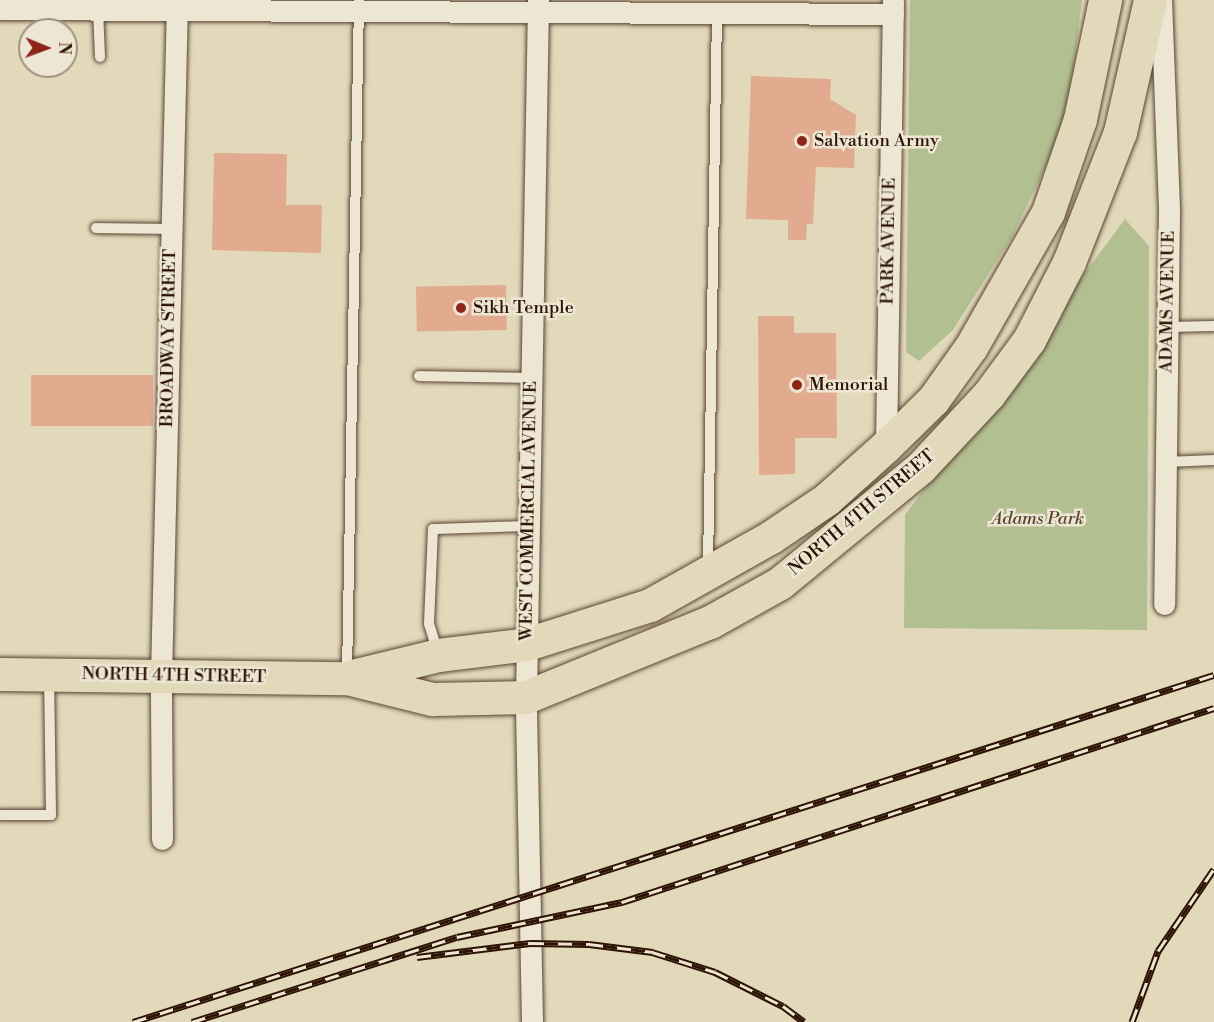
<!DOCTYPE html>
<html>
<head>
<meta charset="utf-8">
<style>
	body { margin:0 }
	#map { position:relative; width:1214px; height:1022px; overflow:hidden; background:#e2d9bb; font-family:"Libre Bodoni",serif }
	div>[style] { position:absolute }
	.green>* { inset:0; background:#b2bf91 }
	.building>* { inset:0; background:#e2aa8f; transform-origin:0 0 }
	.roads { filter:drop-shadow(0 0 2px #5a4432) drop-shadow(0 0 2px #5a4432) }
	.lane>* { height:10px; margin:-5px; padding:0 5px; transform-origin:5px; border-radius:5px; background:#ece6d3 }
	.street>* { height:21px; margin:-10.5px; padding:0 10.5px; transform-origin:10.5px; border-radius:10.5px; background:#ece6d3 }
	.primary>* { height:33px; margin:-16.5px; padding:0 16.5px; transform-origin:16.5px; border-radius:16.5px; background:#e2d9bb }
	.rail>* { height:7px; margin-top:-3.5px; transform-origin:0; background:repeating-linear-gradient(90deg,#ece6d3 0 14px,#2d1304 0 28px); box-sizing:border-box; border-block:2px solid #2d1304 }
	.dots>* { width:16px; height:16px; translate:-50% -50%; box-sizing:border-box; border:3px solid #ece6d3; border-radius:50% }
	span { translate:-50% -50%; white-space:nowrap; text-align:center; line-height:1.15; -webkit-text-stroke:5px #ece6d3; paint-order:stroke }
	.poi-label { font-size:18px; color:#2d1304 }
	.left { translate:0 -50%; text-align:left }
	.street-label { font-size:18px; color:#2d1304 }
	.park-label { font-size:18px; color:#55472e; font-style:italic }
	.north { position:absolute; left:18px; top:18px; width:60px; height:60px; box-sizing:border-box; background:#ece6d3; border:2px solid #a09280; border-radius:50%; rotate:91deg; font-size:16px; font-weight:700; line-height:24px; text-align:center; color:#2d1304 }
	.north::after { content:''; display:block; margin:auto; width:21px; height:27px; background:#8f2418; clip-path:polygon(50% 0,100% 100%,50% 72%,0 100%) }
</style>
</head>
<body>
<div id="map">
	<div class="green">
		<i style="clip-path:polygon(910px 0,1082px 0,1072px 83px,1057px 143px,1012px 237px,953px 330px,919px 361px,906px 352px)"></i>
		<i style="clip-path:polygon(1125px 219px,1149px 246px,1147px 630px,904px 628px,905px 515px)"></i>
	</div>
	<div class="building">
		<i style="clip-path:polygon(751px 76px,831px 79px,830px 99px,856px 115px,854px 168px,816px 167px,813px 224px,807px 224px,806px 240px,788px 240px,788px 220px,746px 219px)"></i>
		<i style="clip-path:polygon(214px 153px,287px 154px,286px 205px,322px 205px,321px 253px,212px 250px)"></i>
		<i style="left:506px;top:285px;width:45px;height:90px;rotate:89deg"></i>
		<i style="clip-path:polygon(758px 316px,794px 316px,794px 333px,836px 333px,837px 438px,795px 438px,795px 474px,759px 475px)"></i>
		<i style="left:31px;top:375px;width:122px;height:51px"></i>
	</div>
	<div class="roads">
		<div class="lane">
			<i style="left:98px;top:9px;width:48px;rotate:87.6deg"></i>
			<i style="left:96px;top:228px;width:75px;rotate:0.8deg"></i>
			<i style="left:1168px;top:327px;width:46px;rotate:-1.2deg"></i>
			<i style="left:419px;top:376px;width:112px;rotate:1deg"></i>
			<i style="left:1166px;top:462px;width:48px;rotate:-2.4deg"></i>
			<i style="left:708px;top:567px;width:555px;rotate:-89.07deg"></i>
			<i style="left:438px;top:653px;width:30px;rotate:-107deg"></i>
			<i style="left:429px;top:624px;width:95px;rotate:-87.6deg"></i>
			<i style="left:433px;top:529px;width:96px;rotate:-1.8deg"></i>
			<i style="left:347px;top:675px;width:675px;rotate:-88.98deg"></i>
			<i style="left:0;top:815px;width:51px"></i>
			<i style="left:51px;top:815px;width:138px;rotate:-90.8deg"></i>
		</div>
		<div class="street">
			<i style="left:1161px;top:0;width:212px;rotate:87.8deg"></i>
			<i style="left:1169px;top:212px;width:392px;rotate:90.7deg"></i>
			<i style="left:0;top:9px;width:893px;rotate:0.32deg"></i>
			<i style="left:886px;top:446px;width:445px;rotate:-89.1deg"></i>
			<i style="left:162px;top:839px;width:163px;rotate:-90.4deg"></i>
			<i style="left:161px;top:676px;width:676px;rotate:-88.64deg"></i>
			<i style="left:532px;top:1022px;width:325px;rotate:-91.1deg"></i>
			<i style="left:526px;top:697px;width:697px;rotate:-89.01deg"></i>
		</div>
		<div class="primary">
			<i style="left:0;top:674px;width:347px;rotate:0.7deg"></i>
			<i style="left:347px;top:678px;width:88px;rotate:13.9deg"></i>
			<i style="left:432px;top:699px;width:94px;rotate:-1.2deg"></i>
			<i style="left:526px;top:697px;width:199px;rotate:-22.2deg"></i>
			<i style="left:710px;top:622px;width:80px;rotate:-29.1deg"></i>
			<i style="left:780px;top:583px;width:181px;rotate:-39.4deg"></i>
			<i style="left:920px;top:468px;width:101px;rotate:-47deg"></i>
			<i style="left:989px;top:394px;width:67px;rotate:-53.5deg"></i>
			<i style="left:1029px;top:340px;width:88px;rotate:-62.9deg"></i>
			<i style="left:1069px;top:262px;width:140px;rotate:-68.6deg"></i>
			<i style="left:1120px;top:132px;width:135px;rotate:-77.2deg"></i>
			<i style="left:352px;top:676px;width:89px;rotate:-13.7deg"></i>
			<i style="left:438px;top:655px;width:90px;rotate:-7deg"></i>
			<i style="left:527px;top:644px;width:129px;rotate:-17.6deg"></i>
			<i style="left:650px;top:605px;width:139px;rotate:-29.3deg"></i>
			<i style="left:771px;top:537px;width:68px;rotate:-34.2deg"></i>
			<i style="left:827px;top:499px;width:79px;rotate:-41.9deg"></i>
			<i style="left:886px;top:446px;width:66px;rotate:-44.4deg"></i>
			<i style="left:933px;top:400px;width:65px;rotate:-54.4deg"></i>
			<i style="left:971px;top:347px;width:155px;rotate:-60.3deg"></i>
			<i style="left:1048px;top:212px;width:98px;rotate:-71deg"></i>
			<i style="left:1080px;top:119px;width:122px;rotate:-78.1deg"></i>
		</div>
	</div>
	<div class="rail">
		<i style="left:417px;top:957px;width:114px;rotate:-7.1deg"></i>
		<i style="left:530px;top:943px;width:59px;rotate:1deg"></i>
		<i style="left:589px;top:944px;width:64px;rotate:7.2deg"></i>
		<i style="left:652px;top:952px;width:66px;rotate:17.6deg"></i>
		<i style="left:715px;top:972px;width:76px;rotate:26.6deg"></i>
		<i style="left:783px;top:1006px;width:26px;rotate:37deg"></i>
		<i style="left:133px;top:1022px;width:1135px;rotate:-17.8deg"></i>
		<i style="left:192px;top:1022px;width:278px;rotate:-17.8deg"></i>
		<i style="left:457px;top:937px;width:169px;rotate:-12deg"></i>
		<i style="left:622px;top:902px;width:623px;rotate:-18.14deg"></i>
		<i style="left:1132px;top:1022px;width:76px;rotate:-69.9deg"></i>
		<i style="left:1158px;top:951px;width:99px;rotate:-55.7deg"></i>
	</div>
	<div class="dots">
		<i style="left:802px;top:141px;background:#8f2418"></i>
		<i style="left:461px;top:308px;background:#8f2418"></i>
		<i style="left:797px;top:385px;background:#8f2418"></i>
	</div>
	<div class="poi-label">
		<span class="left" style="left:814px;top:141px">Salvation Army</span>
		<span class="left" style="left:473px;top:308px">Sikh Temple</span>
		<span class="left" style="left:809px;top:385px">Memorial</span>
	</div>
	<div class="street-label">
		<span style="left:889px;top:241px;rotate:-89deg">PARK AVENUE</span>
		<span style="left:1168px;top:302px;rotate:-89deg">ADAMS AVENUE</span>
		<span style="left:169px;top:338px;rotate:-89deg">BROADWAY STREET</span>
		<span style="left:529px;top:511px;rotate:-89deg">WEST COMMERCIAL AVENUE</span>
		<span style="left:862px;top:513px;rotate:-40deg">NORTH 4TH STREET</span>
		<span style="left:174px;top:676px;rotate:1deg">NORTH 4TH STREET</span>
	</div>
	<div class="park-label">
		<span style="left:1038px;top:519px">Adams Park</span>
	</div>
	<div class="north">N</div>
</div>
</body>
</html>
